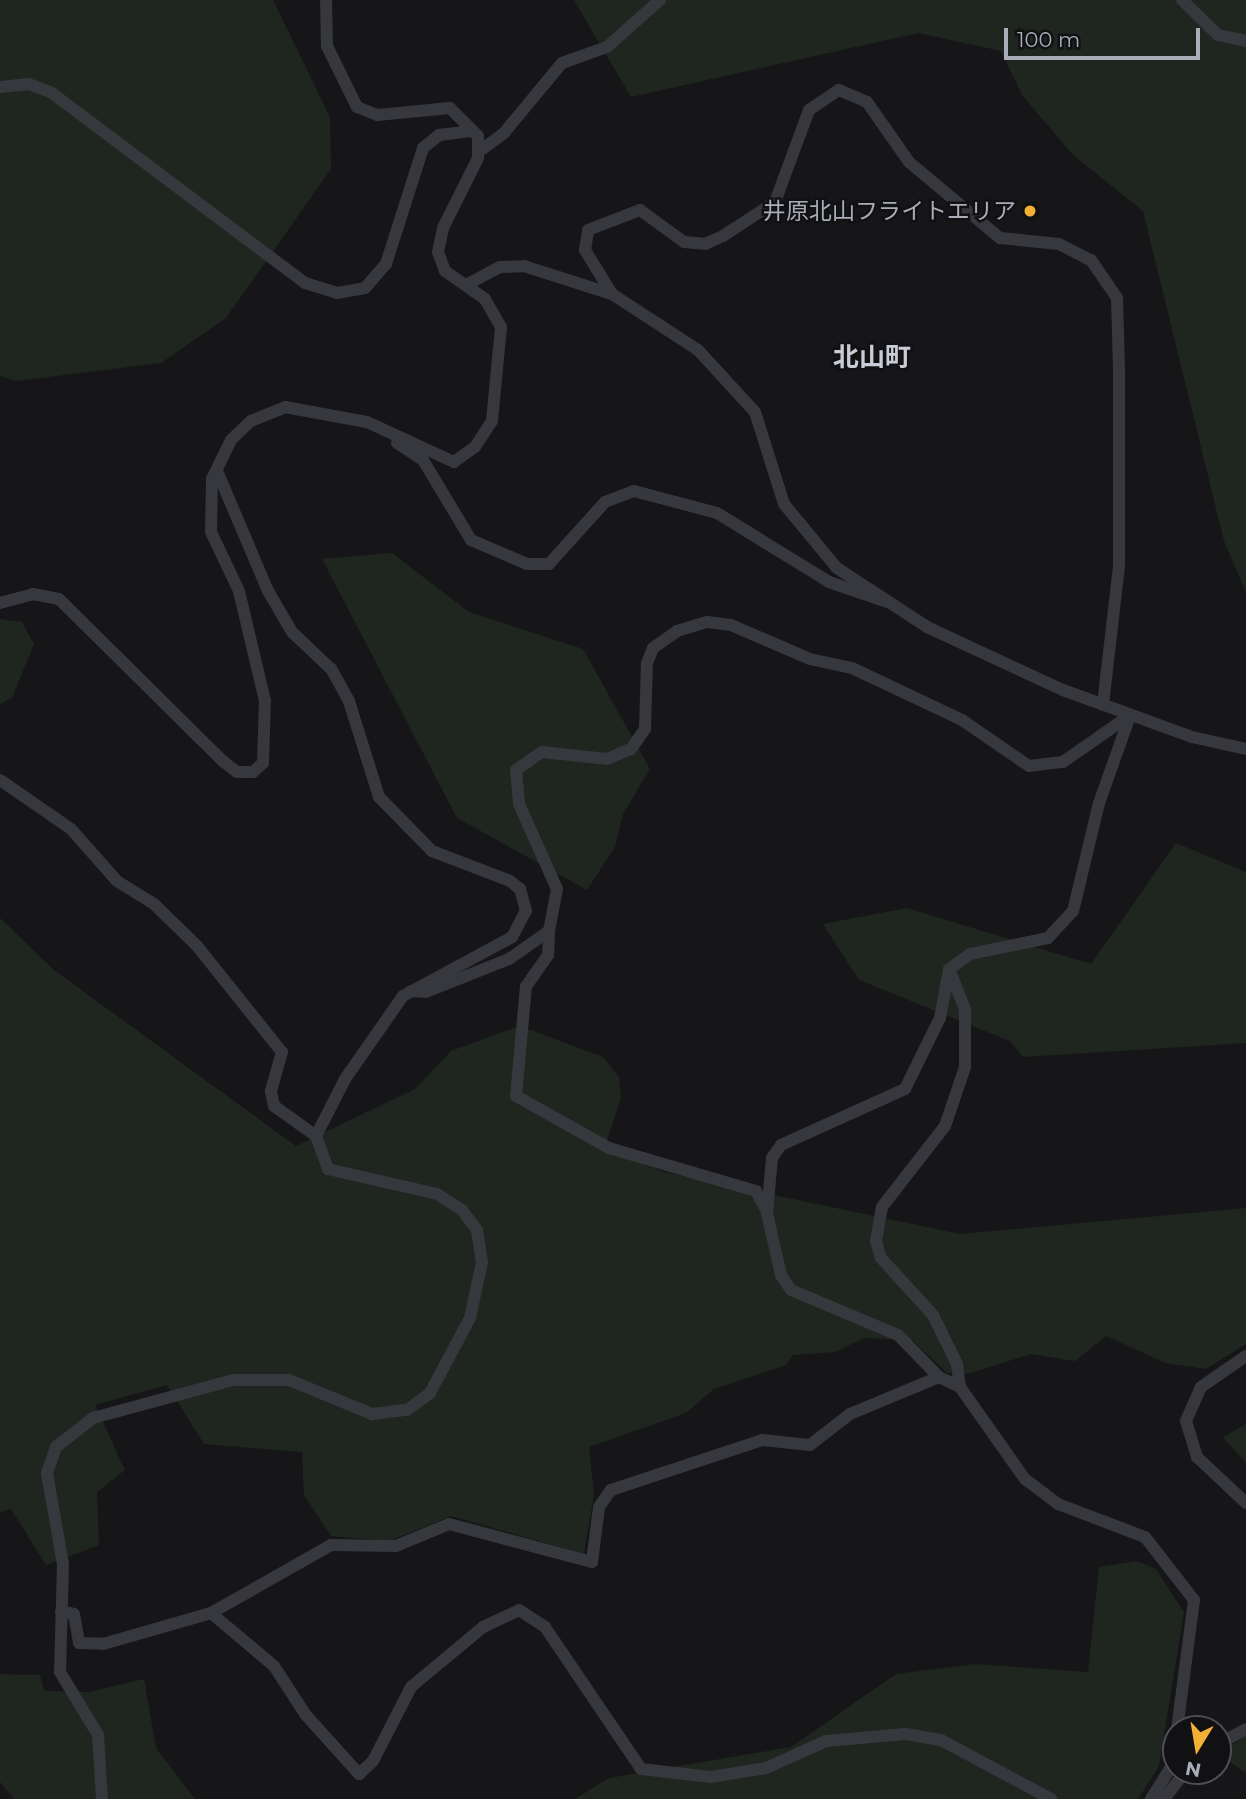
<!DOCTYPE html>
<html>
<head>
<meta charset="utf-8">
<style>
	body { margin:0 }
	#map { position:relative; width:1246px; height:1799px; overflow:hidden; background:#161618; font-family:Montserrat,"Noto Sans JP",sans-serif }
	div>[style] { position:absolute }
	.green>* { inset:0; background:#1e261f }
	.minor>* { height:12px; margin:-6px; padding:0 6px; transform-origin:6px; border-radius:6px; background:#37383d }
	.dots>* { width:19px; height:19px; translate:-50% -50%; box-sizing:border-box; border:4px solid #111113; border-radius:50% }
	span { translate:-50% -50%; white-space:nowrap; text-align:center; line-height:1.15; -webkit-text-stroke:5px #111113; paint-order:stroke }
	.poi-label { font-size:23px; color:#a8adb8 }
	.right { translate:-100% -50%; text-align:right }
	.quarter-label { font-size:26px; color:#c9ccd4; font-weight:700 }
	.north { position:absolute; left:1162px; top:1715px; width:70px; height:70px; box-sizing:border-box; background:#111113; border:2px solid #4d4f55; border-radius:50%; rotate:191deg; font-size:19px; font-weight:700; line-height:28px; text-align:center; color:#a8adb8 }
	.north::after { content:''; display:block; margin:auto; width:24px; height:32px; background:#f2b134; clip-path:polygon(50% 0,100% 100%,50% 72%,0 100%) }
	.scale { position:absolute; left:1004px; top:28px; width:196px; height:32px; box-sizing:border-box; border:4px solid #a8adb8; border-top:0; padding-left:9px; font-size:21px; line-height:24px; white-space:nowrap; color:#a8adb8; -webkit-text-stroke:5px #111113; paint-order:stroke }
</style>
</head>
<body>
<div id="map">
	<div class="green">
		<i style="clip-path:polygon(0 0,273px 0,330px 117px,331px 169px,226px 318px,161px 363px,16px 381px,0 376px)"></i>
		<i style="clip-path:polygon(574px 0,1246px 0,1246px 592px,1224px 541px,1143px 211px,1073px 155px,1022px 95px,1001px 51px,918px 33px,631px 97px)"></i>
		<i style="clip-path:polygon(392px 553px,469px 612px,583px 649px,650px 769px,623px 814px,615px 847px,587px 890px,457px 818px,322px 559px)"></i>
		<i style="clip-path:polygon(0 619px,22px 622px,34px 644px,12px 698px,0 704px)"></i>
		<i style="clip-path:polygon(1176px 843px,1246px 872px,1246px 1043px,1023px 1057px,1010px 1041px,859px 980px,823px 924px,907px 908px,1091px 964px)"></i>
		<i style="clip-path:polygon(0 918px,54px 970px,296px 1146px,415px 1089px,451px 1051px,520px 1026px,603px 1057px,619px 1077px,621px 1098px,604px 1149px,664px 1172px,960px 1234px,1246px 1208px,1246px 1344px,1206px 1369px,1166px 1363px,1106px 1336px,1075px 1361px,1031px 1354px,971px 1373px,947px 1373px,912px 1340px,864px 1338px,835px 1352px,793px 1355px,786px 1365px,714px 1389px,686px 1413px,589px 1447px,594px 1495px,584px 1554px,451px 1516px,390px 1541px,331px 1536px,304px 1495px,302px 1452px,204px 1444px,167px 1385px,95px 1405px,125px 1470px,97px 1492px,99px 1545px,46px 1565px,11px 1509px,0 1512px)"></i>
		<i style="clip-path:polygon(1246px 1424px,1246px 1463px,1223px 1437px)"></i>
		<i style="clip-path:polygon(1137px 1561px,1156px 1569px,1184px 1612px,1159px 1766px,1138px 1799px,575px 1799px,609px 1778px,791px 1747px,896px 1674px,975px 1664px,1088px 1672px,1099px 1567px)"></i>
		<i style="clip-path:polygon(0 1674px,40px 1675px,44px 1691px,89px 1692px,144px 1679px,156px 1748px,195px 1799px,14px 1799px,0 1782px)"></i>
		<i style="clip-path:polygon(1246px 1736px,1246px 1773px,1218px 1753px)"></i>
	</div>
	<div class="minor">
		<i style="left:1182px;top:0;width:50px;rotate:44.2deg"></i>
		<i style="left:1218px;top:35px;width:29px;rotate:12deg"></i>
		<i style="left:0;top:87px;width:29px;rotate:-6deg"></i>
		<i style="left:29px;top:84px;width:25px;rotate:21deg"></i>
		<i style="left:52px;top:93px;width:316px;rotate:36.9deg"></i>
		<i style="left:305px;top:283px;width:34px;rotate:17deg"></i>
		<i style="left:337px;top:293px;width:28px;rotate:-10deg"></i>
		<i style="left:365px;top:288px;width:32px;rotate:-49deg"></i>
		<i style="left:386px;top:264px;width:122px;rotate:-72.3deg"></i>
		<i style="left:423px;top:148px;width:21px;rotate:-39deg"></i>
		<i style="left:439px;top:135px;width:32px;rotate:-7deg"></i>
		<i style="left:481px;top:150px;width:29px;rotate:-36deg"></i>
		<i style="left:504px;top:133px;width:91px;rotate:-50.4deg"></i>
		<i style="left:562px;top:63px;width:48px;rotate:-19.6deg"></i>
		<i style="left:607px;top:47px;width:71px;rotate:-41.6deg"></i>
		<i style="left:466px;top:285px;width:38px;rotate:-28deg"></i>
		<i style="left:500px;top:267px;width:24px;rotate:-2deg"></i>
		<i style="left:524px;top:266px;width:92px;rotate:17.7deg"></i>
		<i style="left:612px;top:294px;width:103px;rotate:33.1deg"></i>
		<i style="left:698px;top:350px;width:84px;rotate:47.4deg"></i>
		<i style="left:755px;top:412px;width:96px;rotate:72.5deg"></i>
		<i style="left:784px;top:504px;width:83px;rotate:50.4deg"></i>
		<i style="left:837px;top:568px;width:108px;rotate:33.2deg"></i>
		<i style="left:927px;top:627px;width:150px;rotate:24.9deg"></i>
		<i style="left:1063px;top:690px;width:137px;rotate:20deg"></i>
		<i style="left:1192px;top:737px;width:55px;rotate:12.5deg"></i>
		<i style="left:612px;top:294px;width:52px;rotate:-121.5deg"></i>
		<i style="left:585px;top:250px;width:20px;rotate:-81deg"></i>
		<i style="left:588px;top:230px;width:56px;rotate:-21deg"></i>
		<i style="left:640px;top:210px;width:54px;rotate:36deg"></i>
		<i style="left:684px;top:242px;width:21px;rotate:5deg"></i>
		<i style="left:705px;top:244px;width:20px;rotate:-24deg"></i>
		<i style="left:723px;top:236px;width:62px;rotate:-33.2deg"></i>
		<i style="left:775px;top:202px;width:98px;rotate:-69.7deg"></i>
		<i style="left:809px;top:110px;width:36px;rotate:-34deg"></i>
		<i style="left:839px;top:90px;width:30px;rotate:23deg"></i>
		<i style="left:867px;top:102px;width:73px;rotate:55deg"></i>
		<i style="left:909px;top:162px;width:119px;rotate:39.9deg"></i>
		<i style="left:1000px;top:238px;width:59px;rotate:5.8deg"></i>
		<i style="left:1059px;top:244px;width:36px;rotate:27deg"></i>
		<i style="left:1091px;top:260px;width:46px;rotate:55.6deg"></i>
		<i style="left:1117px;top:298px;width:70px;rotate:88.4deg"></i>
		<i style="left:1119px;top:368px;width:198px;rotate:90deg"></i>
		<i style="left:1119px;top:566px;width:140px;rotate:96.6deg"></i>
		<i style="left:397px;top:443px;width:31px;rotate:33deg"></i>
		<i style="left:423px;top:460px;width:93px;rotate:59deg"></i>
		<i style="left:471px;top:540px;width:61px;rotate:23.2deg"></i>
		<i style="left:527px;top:564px;width:22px"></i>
		<i style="left:549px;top:564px;width:84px;rotate:-47.9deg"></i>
		<i style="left:605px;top:502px;width:31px;rotate:-21deg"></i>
		<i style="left:634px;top:491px;width:86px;rotate:14.8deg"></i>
		<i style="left:717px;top:513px;width:132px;rotate:31.6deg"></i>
		<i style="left:829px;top:582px;width:61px;rotate:19deg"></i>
		<i style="left:0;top:603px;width:34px;rotate:-15deg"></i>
		<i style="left:33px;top:594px;width:26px;rotate:11deg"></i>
		<i style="left:59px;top:599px;width:232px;rotate:44.7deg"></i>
		<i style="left:224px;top:762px;width:16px;rotate:38deg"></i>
		<i style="left:237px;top:772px;width:16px"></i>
		<i style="left:253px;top:772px;width:13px;rotate:-42deg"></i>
		<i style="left:263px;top:763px;width:62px;rotate:-88.2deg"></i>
		<i style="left:265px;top:701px;width:113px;rotate:-103.3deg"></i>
		<i style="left:239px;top:591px;width:65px;rotate:-115.4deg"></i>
		<i style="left:211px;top:532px;width:53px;rotate:-88.9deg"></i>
		<i style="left:212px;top:479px;width:43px;rotate:-64deg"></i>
		<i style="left:231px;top:440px;width:28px;rotate:-44deg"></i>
		<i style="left:251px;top:421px;width:37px;rotate:-22deg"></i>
		<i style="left:285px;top:407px;width:83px;rotate:10.4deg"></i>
		<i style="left:367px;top:422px;width:96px;rotate:24.7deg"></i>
		<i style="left:454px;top:462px;width:26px;rotate:-36deg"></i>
		<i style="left:475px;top:447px;width:31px;rotate:-57deg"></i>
		<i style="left:492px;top:421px;width:94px;rotate:-84.5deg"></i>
		<i style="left:501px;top:327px;width:32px;rotate:-120deg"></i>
		<i style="left:485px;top:299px;width:49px;rotate:-145deg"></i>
		<i style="left:445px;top:271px;width:20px;rotate:-110deg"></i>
		<i style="left:438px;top:252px;width:25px;rotate:-78deg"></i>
		<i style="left:443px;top:228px;width:78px;rotate:-63.4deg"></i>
		<i style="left:478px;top:158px;width:22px;rotate:-90deg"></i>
		<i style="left:478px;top:136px;width:40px;rotate:-135deg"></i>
		<i style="left:450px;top:108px;width:73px;rotate:174.5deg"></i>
		<i style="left:377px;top:115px;width:22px;rotate:-158deg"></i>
		<i style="left:357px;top:107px;width:68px;rotate:-116.2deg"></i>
		<i style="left:327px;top:46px;width:46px;rotate:-91.2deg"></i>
		<i style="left:1130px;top:716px;width:92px;rotate:109.6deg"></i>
		<i style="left:1099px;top:803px;width:111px;rotate:103.5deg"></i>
		<i style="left:1073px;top:911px;width:37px;rotate:133deg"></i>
		<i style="left:1048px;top:938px;width:80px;rotate:168.4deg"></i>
		<i style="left:970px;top:954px;width:26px;rotate:144deg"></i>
		<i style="left:949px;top:969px;width:43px;rotate:68.2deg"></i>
		<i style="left:965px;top:1009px;width:58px;rotate:90deg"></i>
		<i style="left:965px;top:1067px;width:62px;rotate:108.7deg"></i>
		<i style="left:945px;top:1126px;width:103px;rotate:127.9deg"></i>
		<i style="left:882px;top:1207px;width:35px;rotate:100deg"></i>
		<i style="left:876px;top:1241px;width:18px;rotate:74deg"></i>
		<i style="left:881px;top:1258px;width:77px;rotate:47.6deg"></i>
		<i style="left:933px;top:1315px;width:55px;rotate:63.9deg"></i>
		<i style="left:957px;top:1364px;width:23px;rotate:83deg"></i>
		<i style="left:960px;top:1387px;width:113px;rotate:54.8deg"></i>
		<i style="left:1025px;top:1479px;width:41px;rotate:37.1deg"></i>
		<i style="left:1058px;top:1504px;width:93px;rotate:20.8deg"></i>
		<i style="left:1145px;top:1537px;width:80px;rotate:52.1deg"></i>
		<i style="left:1194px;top:1600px;width:130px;rotate:97.5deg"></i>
		<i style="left:0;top:780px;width:86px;rotate:34.6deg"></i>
		<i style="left:71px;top:829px;width:69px;rotate:48.5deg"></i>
		<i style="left:117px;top:881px;width:44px;rotate:31.9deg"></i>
		<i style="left:154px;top:904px;width:60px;rotate:44.3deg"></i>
		<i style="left:197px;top:946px;width:136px;rotate:51.3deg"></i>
		<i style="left:282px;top:1052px;width:41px;rotate:105.8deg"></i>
		<i style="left:271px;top:1091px;width:15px;rotate:79deg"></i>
		<i style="left:274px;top:1106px;width:52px;rotate:35.5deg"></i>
		<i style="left:549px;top:931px;width:24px;rotate:92deg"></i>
		<i style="left:548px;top:955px;width:38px;rotate:125deg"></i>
		<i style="left:526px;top:986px;width:110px;rotate:95.2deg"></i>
		<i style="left:516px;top:1096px;width:107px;rotate:29.2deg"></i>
		<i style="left:609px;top:1148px;width:153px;rotate:16.3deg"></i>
		<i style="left:756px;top:1191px;width:24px;rotate:62deg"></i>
		<i style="left:411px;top:991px;width:15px;rotate:4deg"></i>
		<i style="left:426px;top:992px;width:89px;rotate:-21.7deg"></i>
		<i style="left:509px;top:959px;width:49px;rotate:-35deg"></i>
		<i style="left:549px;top:931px;width:43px;rotate:-79.2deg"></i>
		<i style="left:557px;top:889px;width:93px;rotate:-114.1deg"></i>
		<i style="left:519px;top:804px;width:34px;rotate:-95deg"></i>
		<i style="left:516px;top:770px;width:32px;rotate:-35deg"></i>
		<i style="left:542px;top:752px;width:65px;rotate:6.1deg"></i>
		<i style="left:607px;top:759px;width:26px;rotate:-23deg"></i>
		<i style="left:631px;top:749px;width:24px;rotate:-55deg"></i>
		<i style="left:645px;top:729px;width:66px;rotate:-88.3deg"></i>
		<i style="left:647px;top:663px;width:16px;rotate:-68deg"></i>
		<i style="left:653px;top:648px;width:29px;rotate:-35deg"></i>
		<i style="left:677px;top:631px;width:31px;rotate:-17deg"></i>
		<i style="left:707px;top:622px;width:24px;rotate:7deg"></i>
		<i style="left:731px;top:625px;width:86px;rotate:23.3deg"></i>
		<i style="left:810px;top:659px;width:43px;rotate:12.1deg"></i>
		<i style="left:852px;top:668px;width:122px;rotate:25.3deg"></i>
		<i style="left:962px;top:720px;width:81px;rotate:34.5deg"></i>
		<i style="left:1029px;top:766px;width:34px;rotate:-7deg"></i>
		<i style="left:1063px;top:762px;width:80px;rotate:-34.9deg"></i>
		<i style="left:1246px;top:1356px;width:55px;rotate:145.4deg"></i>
		<i style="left:1201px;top:1387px;width:37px;rotate:114deg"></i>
		<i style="left:1186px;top:1421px;width:38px;rotate:73deg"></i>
		<i style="left:1197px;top:1457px;width:67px;rotate:43.2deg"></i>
		<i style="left:939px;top:1377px;width:59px;rotate:-134.3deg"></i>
		<i style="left:898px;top:1335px;width:116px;rotate:-157.2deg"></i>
		<i style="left:791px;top:1290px;width:18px;rotate:-124deg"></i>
		<i style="left:781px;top:1275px;width:64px;rotate:-102.7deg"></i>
		<i style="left:767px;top:1213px;width:55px;rotate:-84.8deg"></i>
		<i style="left:772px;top:1158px;width:16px;rotate:-55deg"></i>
		<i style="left:781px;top:1145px;width:136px;rotate:-24.3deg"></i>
		<i style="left:905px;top:1089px;width:79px;rotate:-63.8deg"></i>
		<i style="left:940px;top:1018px;width:49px;rotate:-79.4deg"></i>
		<i style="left:61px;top:1611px;width:13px;rotate:13deg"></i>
		<i style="left:74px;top:1614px;width:29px;rotate:80deg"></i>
		<i style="left:79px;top:1643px;width:24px;rotate:2deg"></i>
		<i style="left:103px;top:1644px;width:112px;rotate:-16deg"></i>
		<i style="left:211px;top:1613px;width:138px;rotate:-29.5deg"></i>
		<i style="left:331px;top:1545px;width:65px;rotate:0.9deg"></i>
		<i style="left:396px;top:1546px;width:57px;rotate:-22.5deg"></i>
		<i style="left:449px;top:1524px;width:148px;rotate:14.9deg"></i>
		<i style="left:592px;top:1562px;width:55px;rotate:-82.7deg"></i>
		<i style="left:599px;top:1507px;width:21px;rotate:-55deg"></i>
		<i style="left:611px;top:1490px;width:159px;rotate:-18.3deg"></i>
		<i style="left:762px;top:1440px;width:48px;rotate:5.9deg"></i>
		<i style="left:810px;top:1445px;width:51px;rotate:-37.8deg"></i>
		<i style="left:850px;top:1414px;width:96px;rotate:-22.6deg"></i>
		<i style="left:939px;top:1377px;width:23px;rotate:25deg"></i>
		<i style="left:211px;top:1613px;width:82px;rotate:40.1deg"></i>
		<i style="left:274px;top:1666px;width:57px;rotate:57.1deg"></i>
		<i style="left:305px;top:1714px;width:81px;rotate:48deg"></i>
		<i style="left:359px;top:1774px;width:19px;rotate:-43deg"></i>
		<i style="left:373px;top:1761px;width:83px;rotate:-62.8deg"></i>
		<i style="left:411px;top:1687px;width:94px;rotate:-39.8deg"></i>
		<i style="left:483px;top:1627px;width:40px;rotate:-25deg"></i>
		<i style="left:519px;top:1610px;width:31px;rotate:33deg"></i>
		<i style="left:545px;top:1627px;width:171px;rotate:55.9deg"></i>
		<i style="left:641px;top:1769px;width:70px;rotate:6.5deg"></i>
		<i style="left:711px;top:1777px;width:56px;rotate:-9.3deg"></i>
		<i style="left:766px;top:1768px;width:66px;rotate:-24.2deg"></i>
		<i style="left:826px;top:1741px;width:80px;rotate:-5deg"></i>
		<i style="left:906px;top:1734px;width:36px;rotate:10deg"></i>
		<i style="left:941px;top:1740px;width:125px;rotate:28.2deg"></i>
		<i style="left:1218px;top:1744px;width:32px;rotate:-28deg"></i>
		<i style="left:102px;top:1799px;width:64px;rotate:-93.6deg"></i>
		<i style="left:98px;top:1735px;width:74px;rotate:-121.1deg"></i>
		<i style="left:60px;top:1672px;width:108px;rotate:-88.4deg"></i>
		<i style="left:63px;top:1564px;width:92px;rotate:-100deg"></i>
		<i style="left:47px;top:1473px;width:28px;rotate:-71deg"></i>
		<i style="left:56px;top:1447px;width:47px;rotate:-38.1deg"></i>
		<i style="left:93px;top:1418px;width:145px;rotate:-15.2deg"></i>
		<i style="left:233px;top:1380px;width:56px"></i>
		<i style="left:289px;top:1380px;width:90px;rotate:22.3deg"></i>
		<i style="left:372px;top:1414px;width:35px;rotate:-7deg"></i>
		<i style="left:407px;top:1410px;width:29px;rotate:-36deg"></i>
		<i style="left:430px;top:1393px;width:85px;rotate:-61.9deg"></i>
		<i style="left:470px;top:1318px;width:57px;rotate:-77.9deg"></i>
		<i style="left:482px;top:1262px;width:32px;rotate:-99deg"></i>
		<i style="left:477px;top:1230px;width:25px;rotate:-127deg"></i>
		<i style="left:462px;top:1210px;width:30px;rotate:-147deg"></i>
		<i style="left:437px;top:1194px;width:112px;rotate:-167.1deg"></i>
		<i style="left:328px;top:1169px;width:35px;rotate:-110deg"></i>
		<i style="left:316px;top:1136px;width:64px;rotate:-63deg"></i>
		<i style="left:345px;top:1079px;width:101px;rotate:-55.1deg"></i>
		<i style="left:403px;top:996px;width:124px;rotate:-28.4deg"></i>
		<i style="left:512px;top:937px;width:30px;rotate:-62deg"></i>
		<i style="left:526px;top:911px;width:23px;rotate:-105deg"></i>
		<i style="left:520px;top:889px;width:13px;rotate:-141deg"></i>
		<i style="left:510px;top:881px;width:84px;rotate:-159deg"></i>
		<i style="left:432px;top:851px;width:76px;rotate:-134.5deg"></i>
		<i style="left:379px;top:797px;width:101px;rotate:-107.4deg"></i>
		<i style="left:349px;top:701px;width:37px;rotate:-119deg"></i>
		<i style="left:331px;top:669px;width:54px;rotate:-136.5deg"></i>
		<i style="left:292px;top:632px;width:48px;rotate:-120.3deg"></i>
		<i style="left:268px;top:591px;width:128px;rotate:-113deg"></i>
		<i style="left:1151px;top:1799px;width:38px;rotate:-58deg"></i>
		<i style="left:1171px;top:1767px;width:36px;rotate:-82deg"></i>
		<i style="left:1164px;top:1799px;width:36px;rotate:-52deg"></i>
	</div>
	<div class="dots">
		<i style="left:1030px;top:211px;background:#f2b134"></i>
	</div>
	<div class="poi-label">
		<span class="right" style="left:1016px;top:211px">井原北山フライトエリア</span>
	</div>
	<div class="quarter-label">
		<span style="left:872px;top:358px">北山町</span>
	</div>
	<div class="north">N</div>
	<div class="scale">100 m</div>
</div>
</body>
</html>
